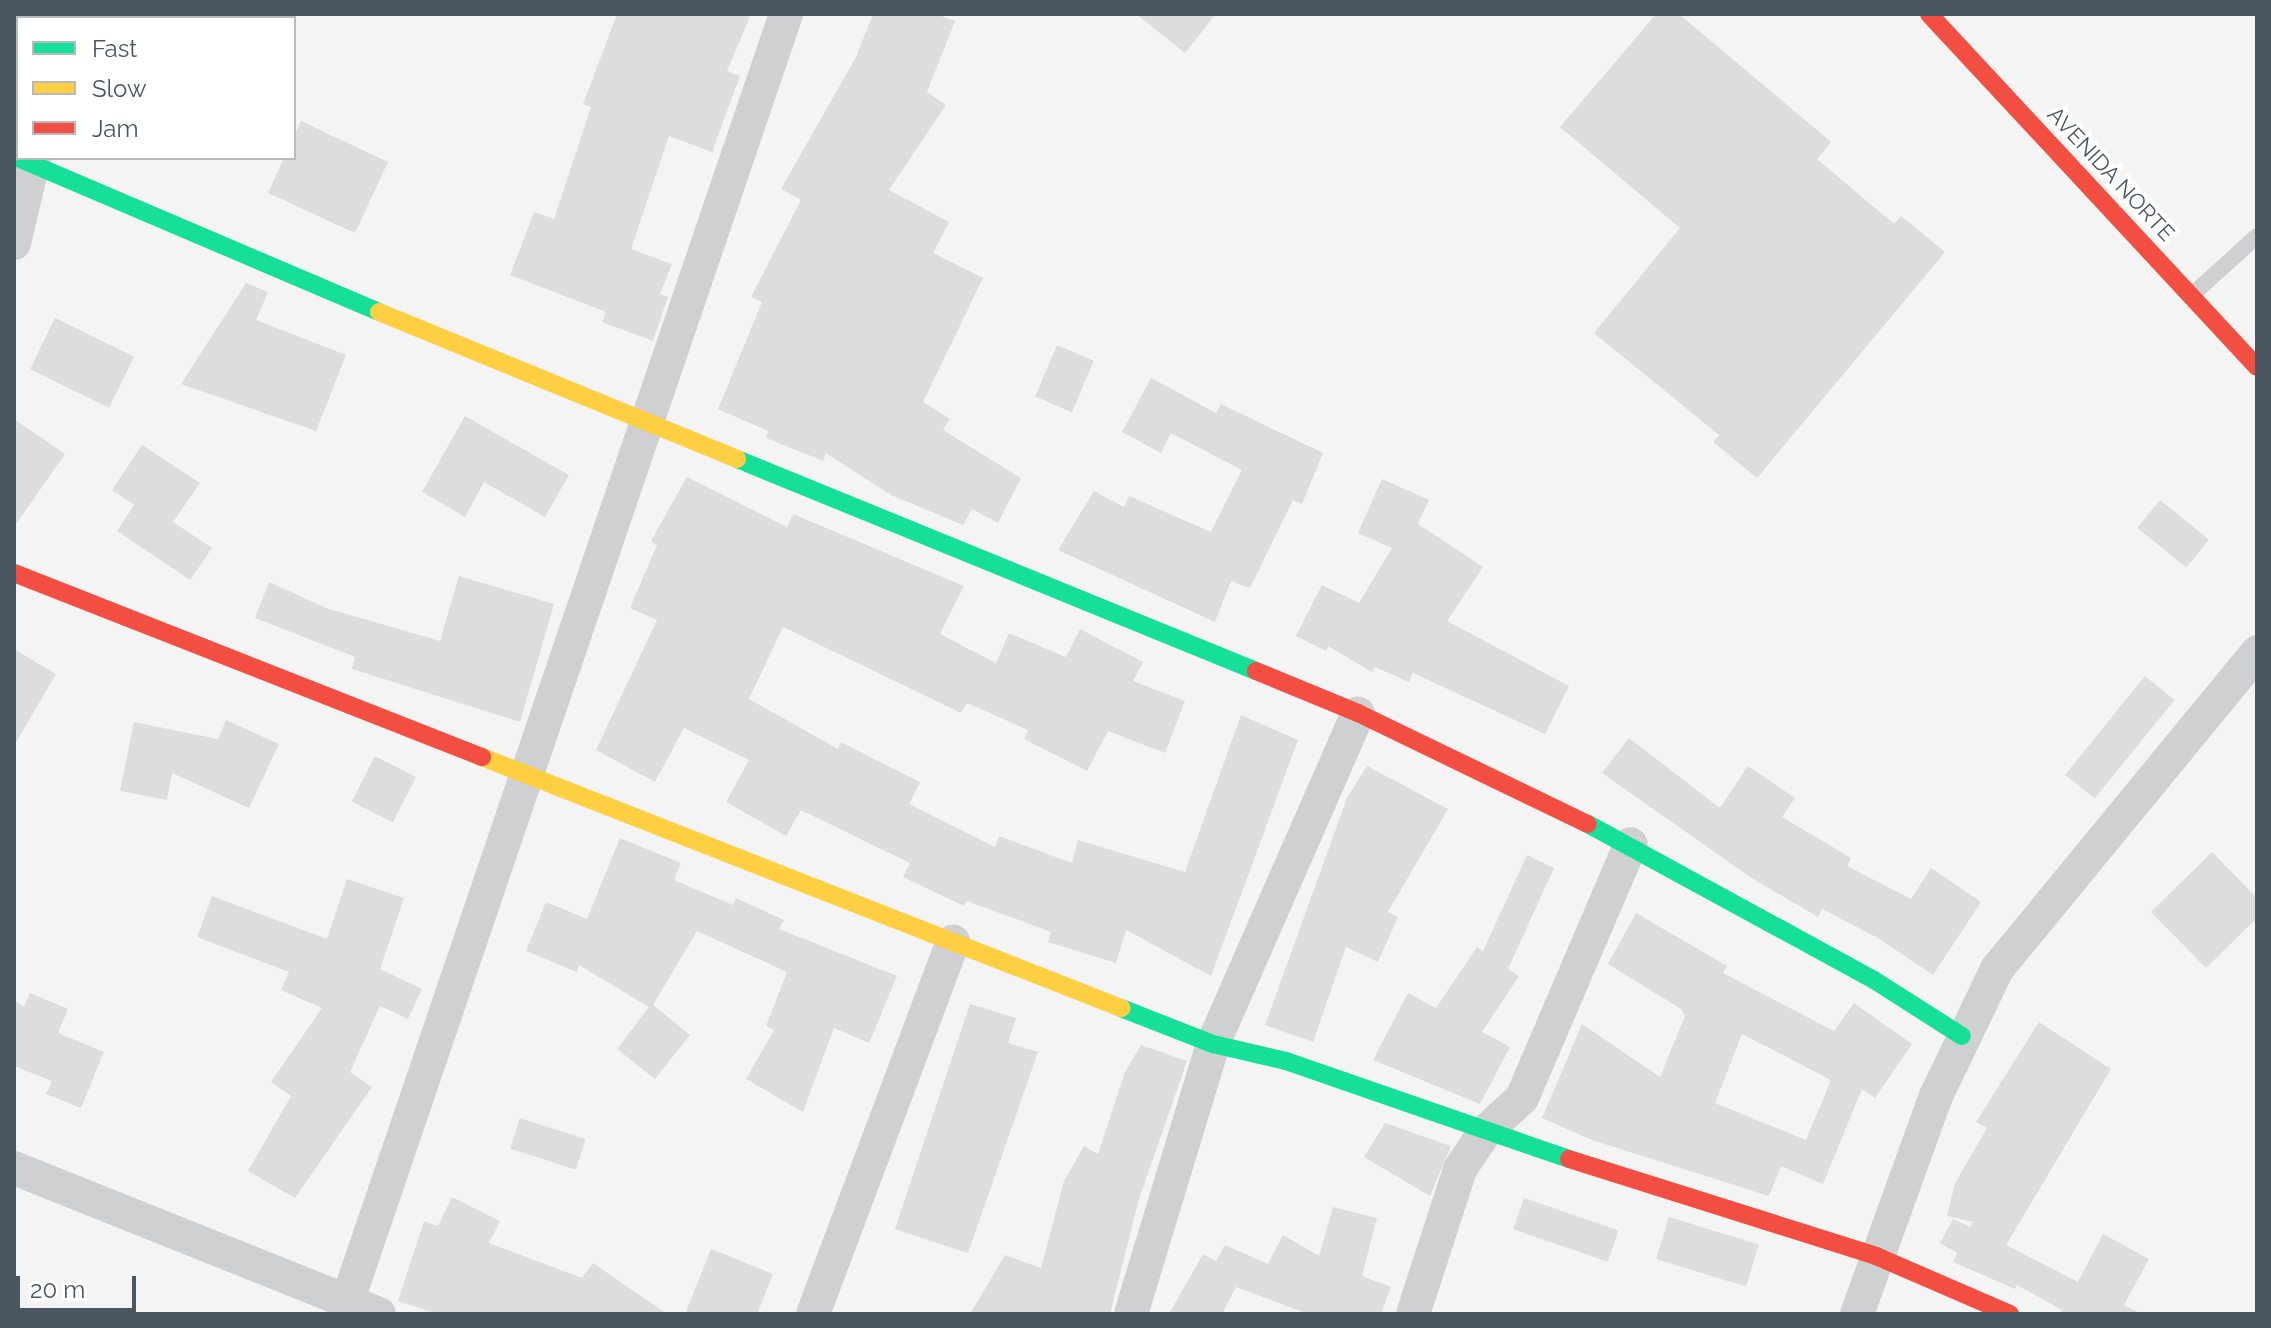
<!DOCTYPE html>
<html>
<head>
<meta charset="utf-8">
<style>
	body { margin:0 }
	#map { position:relative; width:2271px; height:1328px; overflow:hidden; background:#f4f4f4; font-family:Raleway,sans-serif }
	div>[style] { position:absolute }
	.building>* { inset:0; background:#ddddde; transform-origin:0 0 }
	.lane>* { height:16px; margin:-8px; padding:0 8px; transform-origin:8px; border-radius:8px; background:#ced0d2 }
	.street>* { height:34px; margin:-17px; padding:0 17px; transform-origin:17px; border-radius:17px; background:#ced0d2 }
	.fast>* { height:18px; margin:-9px; padding:0 9px; transform-origin:9px; border-radius:9px; background:#16e098 }
	.slow>* { height:18px; margin:-9px; padding:0 9px; transform-origin:9px; border-radius:9px; background:#ffcf43 }
	.jam>* { height:18px; margin:-9px; padding:0 9px; transform-origin:9px; border-radius:9px; background:#f24e42 }
	span { translate:-50% -50%; white-space:nowrap; text-align:center; line-height:1.15; -webkit-text-stroke:8px #fff; paint-order:stroke }
	.street-label { font-size:22px; color:#4a5661 }
	.frame { position:absolute; inset:0; border:16px solid #4a5661; pointer-events:none }
	.legend { position:absolute; left:16px; top:16px; width:280px; height:144px; box-sizing:border-box; background:#fff; border:2px solid #b7bbc0; margin:0; padding:10px 14px; list-style:none; font-size:24px; color:#4a5661 }
	.legend li { display:flex; align-items:center; gap:16px; height:40px }
	.legend b { width:40px; border:2px solid #b7bbc0 }
	.scale { position:absolute; left:16px; top:1276px; width:120px; height:36px; box-sizing:border-box; border:4px solid #4a5661; border-top:0; padding-left:10px; font-size:24px; line-height:28px; white-space:nowrap; color:#4a5661; -webkit-text-stroke:6px #fff; paint-order:stroke }
</style>
</head>
<body>
<div id="map">
	<div class="building">
		<i style="clip-path:polygon(617px 14px,751px 14px,727px 71px,740px 76px,712px 152px,669px 136px,631px 249px,672px 264px,660px 294px,668px 297px,653px 341px,602px 322px,606px 312px,510px 275px,534px 212px,554px 219px,591px 107px,583px 104px)"></i>
		<i style="clip-path:polygon(873px 14px,936px 14px,955px 21px,927px 92px,946px 105px,889px 190px,949px 222px,933px 253px,983px 278px,923px 402px,950px 419px,943px 430px,1021px 478px,998px 523px,972px 509px,963px 525px,891px 495px,826px 453px,823px 461px,766px 438px,768px 431px,718px 409px,762px 302px,751px 297px,801px 200px,781px 189px,856px 57px)"></i>
		<i style="clip-path:polygon(1136px 14px,1216px 14px,1185px 53px)"></i>
		<i style="clip-path:polygon(1656px 14px,1679px 14px,1831px 142px,1817px 159px,1894px 224px,1901px 216px,1945px 252px,1757px 478px,1713px 442px,1719px 435px,1594px 333px,1680px 228px,1560px 127px)"></i>
		<i style="clip-path:polygon(301px 121px,388px 162px,355px 233px,268px 193px,284px 158px,294px 158px,294px 137px)"></i>
		<i style="clip-path:polygon(246px 283px,268px 292px,256px 320px,346px 355px,316px 431px,181px 384px)"></i>
		<i style="left:55px;top:318px;width:88px;height:57px;rotate:26deg"></i>
		<i style="left:1057px;top:345px;width:40px;height:56px;rotate:23deg"></i>
		<i style="clip-path:polygon(1151px 378px,1216px 413px,1221px 404px,1323px 453px,1302px 504px,1293px 500px,1250px 588px,1231px 581px,1215px 622px,1058px 550px,1094px 491px,1124px 507px,1129px 496px,1211px 532px,1242px 470px,1171px 433px,1161px 453px,1122px 432px)"></i>
		<i style="clip-path:polygon(465px 416px,569px 475px,545px 517px,484px 482px,465px 517px,422px 492px)"></i>
		<i style="clip-path:polygon(14px 419px,65px 454px,14px 527px)"></i>
		<i style="clip-path:polygon(142px 445px,200px 483px,173px 522px,212px 548px,190px 580px,117px 531px,134px 505px,112px 490px)"></i>
		<i style="clip-path:polygon(687px 477px,787px 527px,793px 514px,964px 586px,940px 634px,996px 663px,1009px 633px,1066px 657px,1080px 629px,1143px 662px,1133px 681px,1185px 701px,1165px 753px,1108px 731px,1087px 771px,1024px 739px,1028px 730px,967px 703px,961px 713px,783px 627px,749px 699px,838px 749px,841px 742px,920px 782px,909px 804px,995px 847px,999px 836px,1072px 863px,1078px 840px,1185px 872px,1241px 715px,1298px 740px,1211px 976px,1126px 930px,1116px 963px,1048px 942px,1051px 932px,967px 901px,964px 906px,903px 877px,910px 863px,801px 810px,786px 836px,726px 802px,749px 760px,684px 728px,655px 782px,596px 750px,657px 620px,630px 608px,657px 545px,651px 541px)"></i>
		<i style="clip-path:polygon(1382px 479px,1429px 500px,1418px 524px,1483px 567px,1447px 621px,1569px 686px,1545px 734px,1413px 673px,1409px 682px,1375px 667px,1372px 672px,1328px 646px,1326px 651px,1296px 636px,1322px 585px,1359px 603px,1392px 548px,1358px 533px)"></i>
		<i style="left:2160px;top:500px;width:63px;height:36px;rotate:39deg"></i>
		<i style="clip-path:polygon(459px 576px,554px 604px,520px 722px,352px 669px,355px 657px,255px 618px,269px 582px,326px 608px,440px 641px)"></i>
		<i style="clip-path:polygon(14px 649px,56px 674px,14px 746px)"></i>
		<i style="left:2145px;top:676px;width:38px;height:127px;rotate:39deg"></i>
		<i style="clip-path:polygon(226px 720px,279px 744px,249px 808px,172px 773px,167px 800px,120px 791px,134px 722px,218px 739px)"></i>
		<i style="clip-path:polygon(1629px 738px,1720px 808px,1748px 766px,1795px 798px,1782px 817px,1851px 858px,1847px 866px,1911px 899px,1931px 868px,1981px 902px,1933px 975px,1878px 938px,1822px 909px,1818px 917px,1753px 879px,1602px 773px)"></i>
		<i style="left:375px;top:756px;width:46px;height:51px;rotate:27deg"></i>
		<i style="clip-path:polygon(1367px 766px,1448px 809px,1388px 912px,1398px 917px,1378px 962px,1346px 947px,1313px 1042px,1265px 1025px,1347px 798px)"></i>
		<i style="clip-path:polygon(620px 838px,681px 863px,674px 880px,733px 905px,736px 898px,784px 920px,779px 929px,897px 976px,869px 1043px,834px 1028px,803px 1112px,746px 1079px,774px 1030px,766px 1026px,787px 972px,697px 931px,653px 1005px,690px 1035px,655px 1079px,617px 1049px,649px 1007px,579px 965px,577px 972px,526px 951px,546px 902px,587px 919px)"></i>
		<i style="clip-path:polygon(2212px 852px,2257px 898px,2257px 918px,2206px 968px,2151px 912px)"></i>
		<i style="clip-path:polygon(1527px 855px,1554px 868px,1508px 969px,1519px 976px,1482px 1032px,1510px 1047px,1480px 1104px,1373px 1060px,1408px 993px,1436px 1008px,1477px 947px,1483px 951px)"></i>
		<i style="clip-path:polygon(347px 879px,404px 898px,380px 969px,422px 989px,408px 1019px,380px 1006px,350px 1072px,372px 1087px,295px 1198px,248px 1171px,291px 1096px,271px 1082px,322px 1008px,281px 990px,289px 972px,197px 937px,212px 896px,327px 939px)"></i>
		<i style="clip-path:polygon(evenodd,1636px 913px,1727px 966px,1723px 973px,1834px 1031px,1854px 1003px,1912px 1044px,1875px 1098px,1862px 1089px,1823px 1184px,1781px 1166px,1769px 1196px,1592px 1140px,1542px 1118px,1582px 1024px,1660px 1077px,1685px 1016px,1681px 1009px,1608px 964px,1636px 913px,1742px 1034px,1831px 1080px,1806px 1140px,1715px 1103px,1742px 1034px)"></i>
		<i style="clip-path:polygon(30px 993px,68px 1009px,58px 1033px,104px 1052px,81px 1108px,46px 1094px,52px 1081px,14px 1066px,14px 1000px,24px 1007px)"></i>
		<i style="clip-path:polygon(970px 1004px,1016px 1018px,1008px 1043px,1038px 1052px,968px 1253px,895px 1229px)"></i>
		<i style="clip-path:polygon(2039px 1022px,2111px 1069px,2006px 1245px,2078px 1282px,2103px 1234px,2149px 1259px,2124px 1305px,2141px 1314px,2060px 1314px,2062px 1310px,2017px 1285px,2015px 1289px,1953px 1262px,1957px 1253px,1940px 1243px,1953px 1219px,1970px 1227px,1973px 1222px,1947px 1216px,1955px 1183px,1987px 1128px,1976px 1122px)"></i>
		<i style="clip-path:polygon(1141px 1045px,1187px 1061px,1138px 1202px,1110px 1314px,970px 1314px,1005px 1255px,1041px 1268px,1064px 1181px,1084px 1146px,1098px 1154px,1125px 1072px)"></i>
		<i style="left:520px;top:1118px;width:69px;height:32px;rotate:18deg"></i>
		<i style="clip-path:polygon(1385px 1123px,1451px 1146px,1430px 1196px,1364px 1157px)"></i>
		<i style="clip-path:polygon(452px 1197px,500px 1221px,489px 1243px,582px 1278px,593px 1263px,667px 1314px,437px 1314px,398px 1301px,424px 1221px,438px 1226px)"></i>
		<i style="left:1524px;top:1198px;width:100px;height:33px;rotate:19deg"></i>
		<i style="clip-path:polygon(1333px 1207px,1377px 1218px,1362px 1276px,1391px 1287px,1381px 1314px,1308px 1314px,1236px 1287px,1222px 1314px,1169px 1314px,1203px 1254px,1216px 1261px,1225px 1245px,1268px 1264px,1283px 1235px,1319px 1256px)"></i>
		<i style="left:1669px;top:1217px;width:94px;height:44px;rotate:17deg"></i>
		<i style="clip-path:polygon(711px 1249px,773px 1274px,757px 1314px,685px 1314px)"></i>
	</div>
	<div class="lane">
		<i style="left:2193px;top:294px;width:86px;rotate:-42.2deg"></i>
	</div>
	<div class="street">
		<i style="left:69px;top:18px;width:4px;rotate:-76deg"></i>
		<i style="left:14px;top:243px;width:87px;rotate:-76.8deg"></i>
		<i style="left:14px;top:1168px;width:393px;rotate:21.8deg"></i>
		<i style="left:343px;top:1314px;width:1373px;rotate:-71.18deg"></i>
		<i style="left:813px;top:1314px;width:398px;rotate:-69.4deg"></i>
		<i style="left:1131px;top:1314px;width:282px;rotate:-73.1deg"></i>
		<i style="left:1213px;top:1044px;width:361px;rotate:-66.3deg"></i>
		<i style="left:1413px;top:1314px;width:152px;rotate:-72deg"></i>
		<i style="left:1460px;top:1169px;width:45px;rotate:-56deg"></i>
		<i style="left:1485px;top:1132px;width:50px;rotate:-42.6deg"></i>
		<i style="left:1522px;top:1098px;width:276px;rotate:-66.8deg"></i>
		<i style="left:1857px;top:1314px;width:232px;rotate:-70.1deg"></i>
		<i style="left:1936px;top:1096px;width:141px;rotate:-64.3deg"></i>
		<i style="left:1997px;top:969px;width:410px;rotate:-50.6deg"></i>
	</div>
	<div class="fast">
		<i style="left:18px;top:158px;width:392px;rotate:23.1deg"></i>
		<i style="left:737px;top:459px;width:561px;rotate:22.22deg"></i>
		<i style="left:1588px;top:824px;width:326px;rotate:28.6deg"></i>
		<i style="left:1874px;top:980px;width:104px;rotate:32.5deg"></i>
		<i style="left:1121px;top:1008px;width:99px;rotate:21.4deg"></i>
		<i style="left:1213px;top:1044px;width:75px;rotate:13.1deg"></i>
		<i style="left:1286px;top:1061px;width:299px;rotate:19.1deg"></i>
	</div>
	<div class="slow">
		<i style="left:379px;top:312px;width:387px;rotate:22.3deg"></i>
		<i style="left:482px;top:757px;width:687px;rotate:21.44deg"></i>
	</div>
	<div class="jam">
		<i style="left:1929px;top:14px;width:482px;rotate:47.1deg"></i>
		<i style="left:14px;top:573px;width:503px;rotate:21.46deg"></i>
		<i style="left:1256px;top:671px;width:110px;rotate:22.4deg"></i>
		<i style="left:1358px;top:713px;width:255px;rotate:25.8deg"></i>
		<i style="left:1569px;top:1159px;width:322px;rotate:17.5deg"></i>
		<i style="left:1876px;top:1256px;width:146px;rotate:23.4deg"></i>
	</div>
	<div class="street-label">
		<span style="left:2111px;top:174px;rotate:47deg">AVENIDA NORTE</span>
	</div>
	<div class="frame"></div>
	<ul class="legend">
	<li><b style="height:10px;background:#16e098"></b>Fast</li>
	<li><b style="height:10px;background:#ffcf43"></b>Slow</li>
	<li><b style="height:10px;background:#f24e42"></b>Jam</li>
	</ul>
	<div class="scale">20 m</div>
</div>
</body>
</html>
